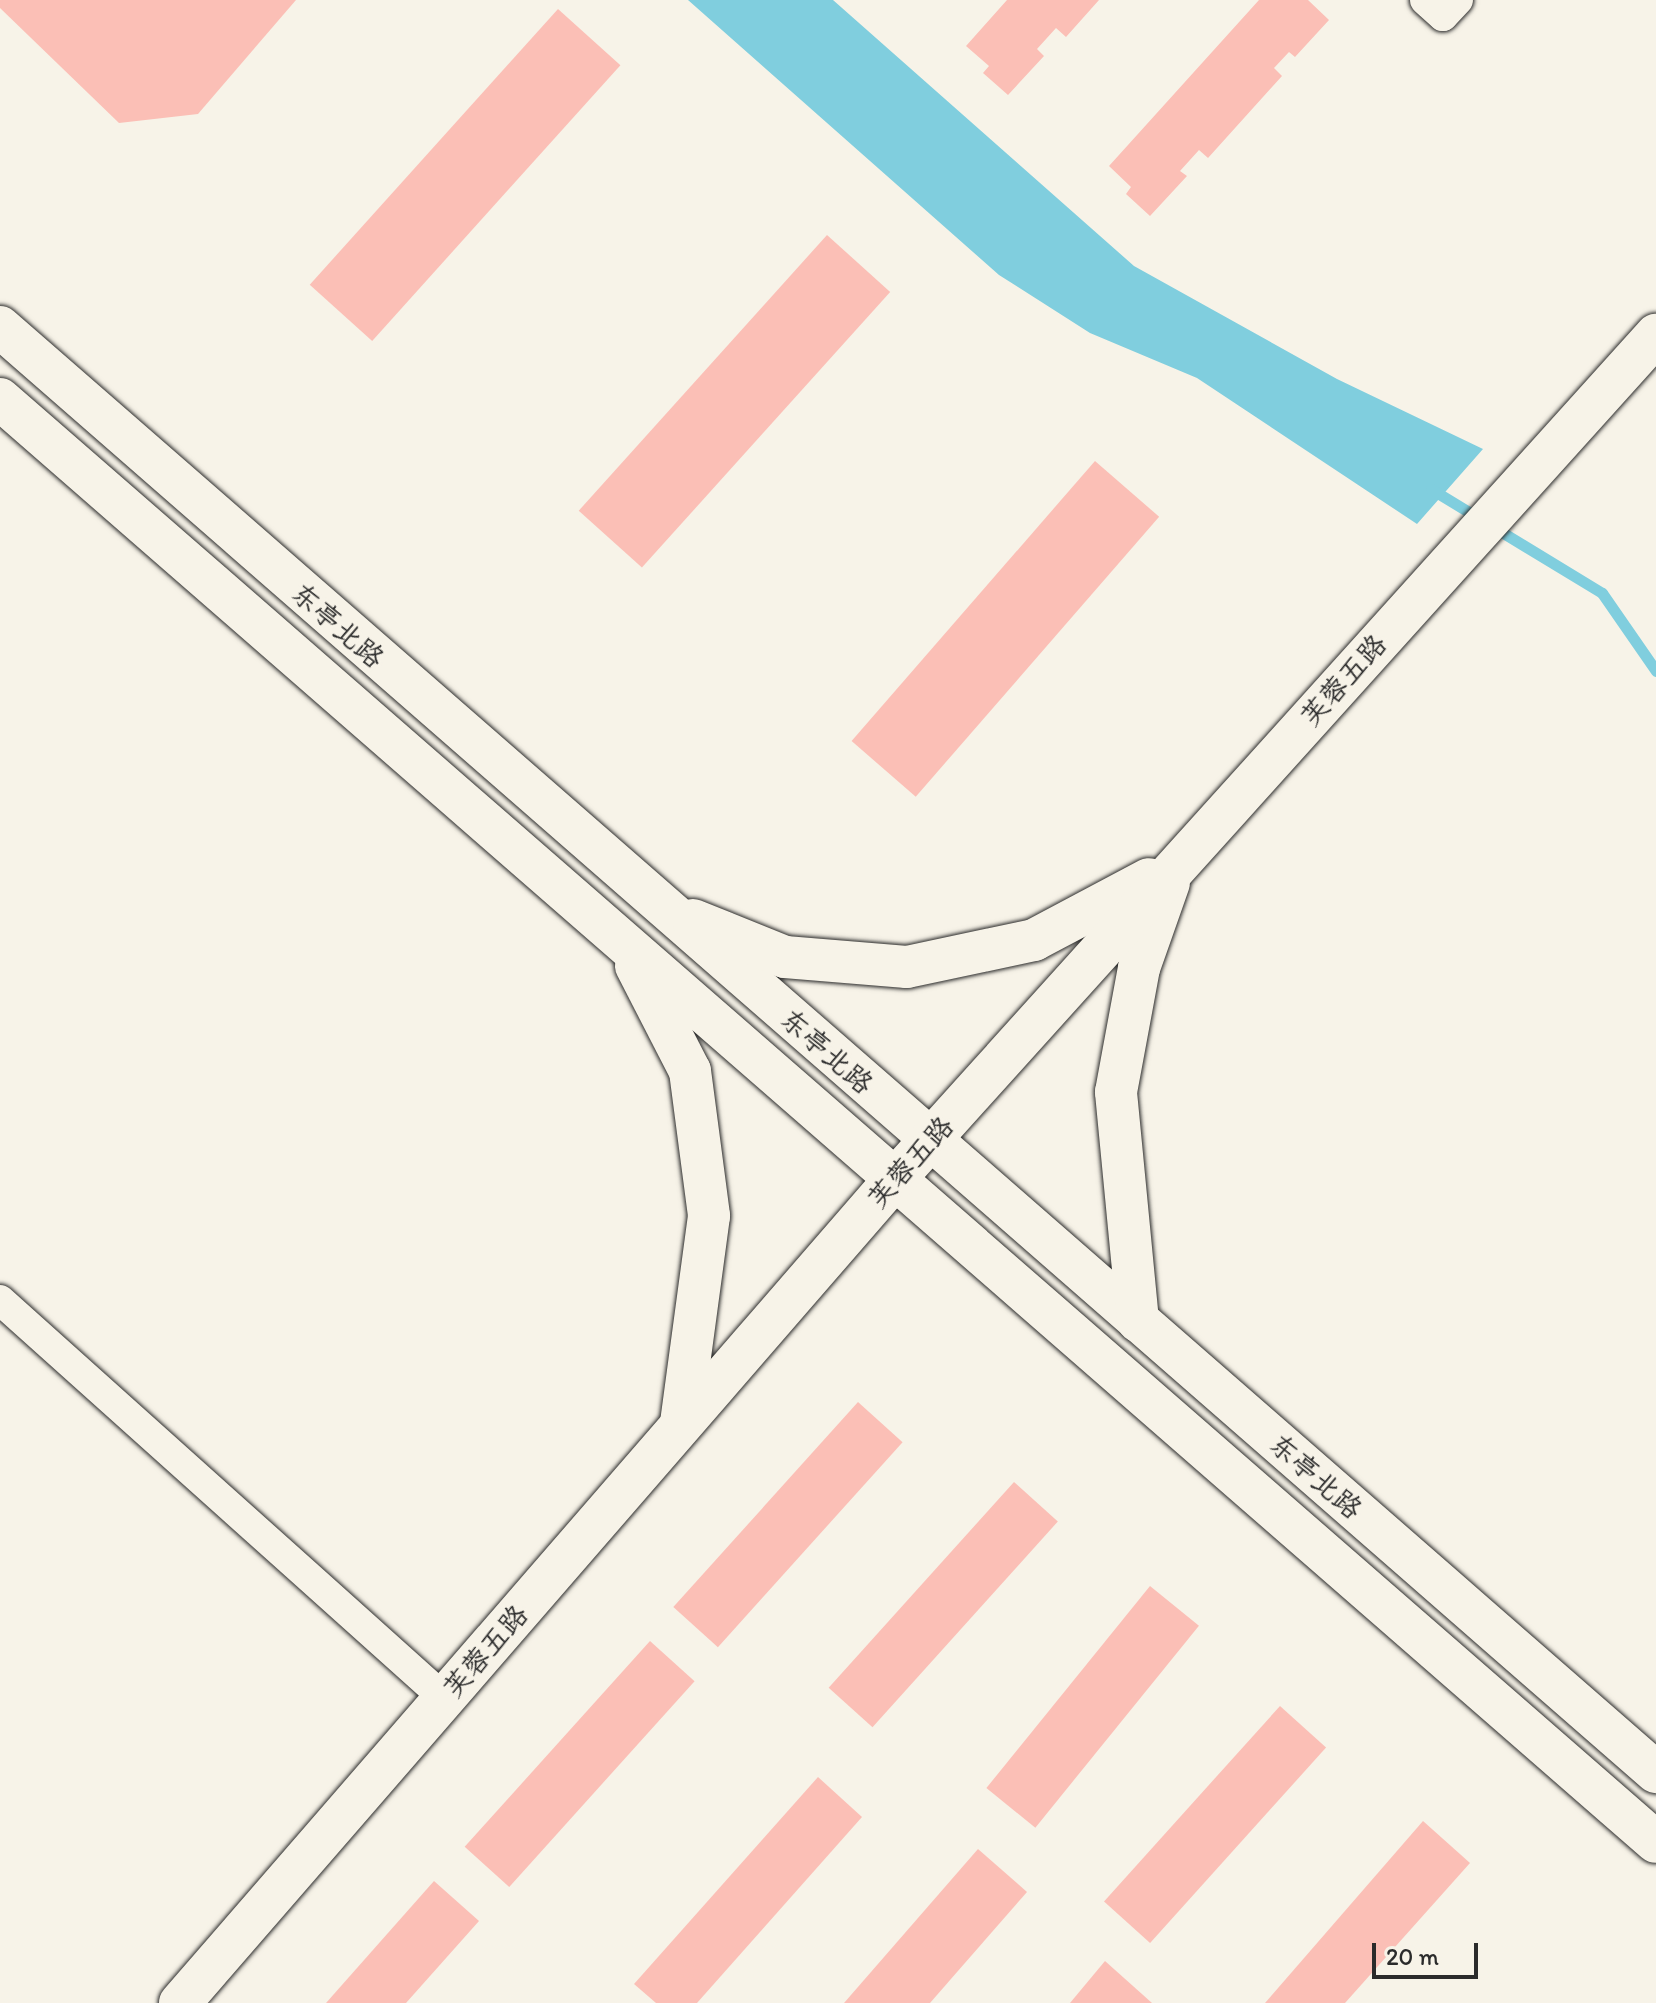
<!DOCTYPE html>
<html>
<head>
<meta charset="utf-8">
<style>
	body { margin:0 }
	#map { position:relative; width:1656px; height:2003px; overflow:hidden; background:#f7f3e8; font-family:Itim,"LXGW WenKai TC",sans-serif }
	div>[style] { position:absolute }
	.water>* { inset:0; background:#80cede }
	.stream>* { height:11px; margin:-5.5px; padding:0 5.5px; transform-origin:5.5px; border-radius:5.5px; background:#80cede }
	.building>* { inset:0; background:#fbbfb6; transform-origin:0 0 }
	.roads { filter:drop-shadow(0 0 2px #2b2b2b) drop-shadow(0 0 2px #2b2b2b) }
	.street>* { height:30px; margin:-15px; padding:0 15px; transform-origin:15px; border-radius:15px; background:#f7f3e8 }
	.secondary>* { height:42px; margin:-21px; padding:0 21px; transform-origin:21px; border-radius:21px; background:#f7f3e8 }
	span { translate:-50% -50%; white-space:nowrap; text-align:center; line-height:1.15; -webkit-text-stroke:7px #f7f3e8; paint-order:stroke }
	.street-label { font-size:28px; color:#2b2b2b }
	.scale { position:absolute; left:1372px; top:1943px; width:106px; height:36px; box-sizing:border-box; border:4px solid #2b2b2b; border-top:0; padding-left:10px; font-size:24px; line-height:28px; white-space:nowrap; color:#2b2b2b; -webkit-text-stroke:6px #f7f3e8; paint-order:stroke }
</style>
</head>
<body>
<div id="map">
	<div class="water">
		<i style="clip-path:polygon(688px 0,833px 0,1134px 266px,1337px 379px,1483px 449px,1417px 524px,1197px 378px,1090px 333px,999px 275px)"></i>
	</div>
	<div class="stream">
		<i style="left:1431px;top:489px;width:200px;rotate:31.3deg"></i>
		<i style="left:1602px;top:593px;width:95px;rotate:55.3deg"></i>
	</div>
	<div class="building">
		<i style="clip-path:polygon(0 0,296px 0,198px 114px,119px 123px,0 8px)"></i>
		<i style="clip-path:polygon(1007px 0,1099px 0,1066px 37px,1056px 28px,1037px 49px,1044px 56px,1008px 95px,983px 73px,989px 66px,966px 46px)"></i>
		<i style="clip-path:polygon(1259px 0,1308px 0,1329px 20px,1295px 57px,1289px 52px,1274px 68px,1282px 76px,1208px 158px,1199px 150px,1180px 171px,1187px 176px,1150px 216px,1126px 194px,1131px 187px,1109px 166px)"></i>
		<i style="left:558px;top:9px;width:84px;height:371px;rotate:42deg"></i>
		<i style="left:827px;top:235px;width:85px;height:371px;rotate:42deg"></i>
		<i style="left:1095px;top:461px;width:85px;height:371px;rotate:41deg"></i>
		<i style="left:858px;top:1402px;width:60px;height:276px;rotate:42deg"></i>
		<i style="left:1014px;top:1482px;width:59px;height:277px;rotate:42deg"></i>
		<i style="left:1150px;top:1586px;width:63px;height:260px;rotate:39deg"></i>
		<i style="left:650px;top:1641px;width:60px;height:277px;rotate:42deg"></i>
		<i style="left:1280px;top:1706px;width:62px;height:263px;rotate:42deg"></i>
		<i style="clip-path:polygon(818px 1777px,862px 1817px,697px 2003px,656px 2003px,634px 1984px)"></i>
		<i style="clip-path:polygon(1423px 1821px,1470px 1863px,1345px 2003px,1265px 2003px)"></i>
		<i style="clip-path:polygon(978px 1849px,1027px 1892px,930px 2003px,844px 2003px)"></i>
		<i style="clip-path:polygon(434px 1881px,479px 1921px,406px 2003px,326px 2003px)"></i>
		<i style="clip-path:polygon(1105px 1961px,1152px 2003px,1070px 2003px)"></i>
	</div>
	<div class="roads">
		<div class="street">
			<i style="left:1425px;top:0;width:24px;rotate:42deg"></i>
			<i style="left:1443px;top:16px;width:22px;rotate:-47deg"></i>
			<i style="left:0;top:1300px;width:596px;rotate:41.87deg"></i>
		</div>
		<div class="secondary">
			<i style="left:0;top:327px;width:2198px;rotate:41.11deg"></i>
			<i style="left:0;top:399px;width:2196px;rotate:41.07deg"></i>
			<i style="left:693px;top:920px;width:99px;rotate:21.9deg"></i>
			<i style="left:785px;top:957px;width:122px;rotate:4.7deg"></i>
			<i style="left:907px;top:967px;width:130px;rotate:-12deg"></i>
			<i style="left:1034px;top:940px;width:130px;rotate:-27.9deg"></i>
			<i style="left:636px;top:966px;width:118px;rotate:62.8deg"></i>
			<i style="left:690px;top:1071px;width:146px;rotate:82.5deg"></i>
			<i style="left:709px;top:1216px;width:210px;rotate:97.7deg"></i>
			<i style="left:1138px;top:1321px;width:230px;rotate:-95.5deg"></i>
			<i style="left:1116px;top:1092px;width:126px;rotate:-79.5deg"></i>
			<i style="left:1139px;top:968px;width:90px;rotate:-70.6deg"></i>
			<i style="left:180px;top:2003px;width:1090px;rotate:-49.06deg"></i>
			<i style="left:894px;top:1180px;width:1138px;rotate:-47.96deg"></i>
		</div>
	</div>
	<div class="street-label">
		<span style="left:338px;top:625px;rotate:41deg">东亭北路</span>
		<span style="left:1343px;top:680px;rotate:-48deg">芙蓉五路</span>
		<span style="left:827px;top:1051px;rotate:41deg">东亭北路</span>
		<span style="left:910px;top:1162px;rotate:-48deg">芙蓉五路</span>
		<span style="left:1316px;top:1476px;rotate:41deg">东亭北路</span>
		<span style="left:485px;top:1651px;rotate:-49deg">芙蓉五路</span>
	</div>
	<div class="scale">20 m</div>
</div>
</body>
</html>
